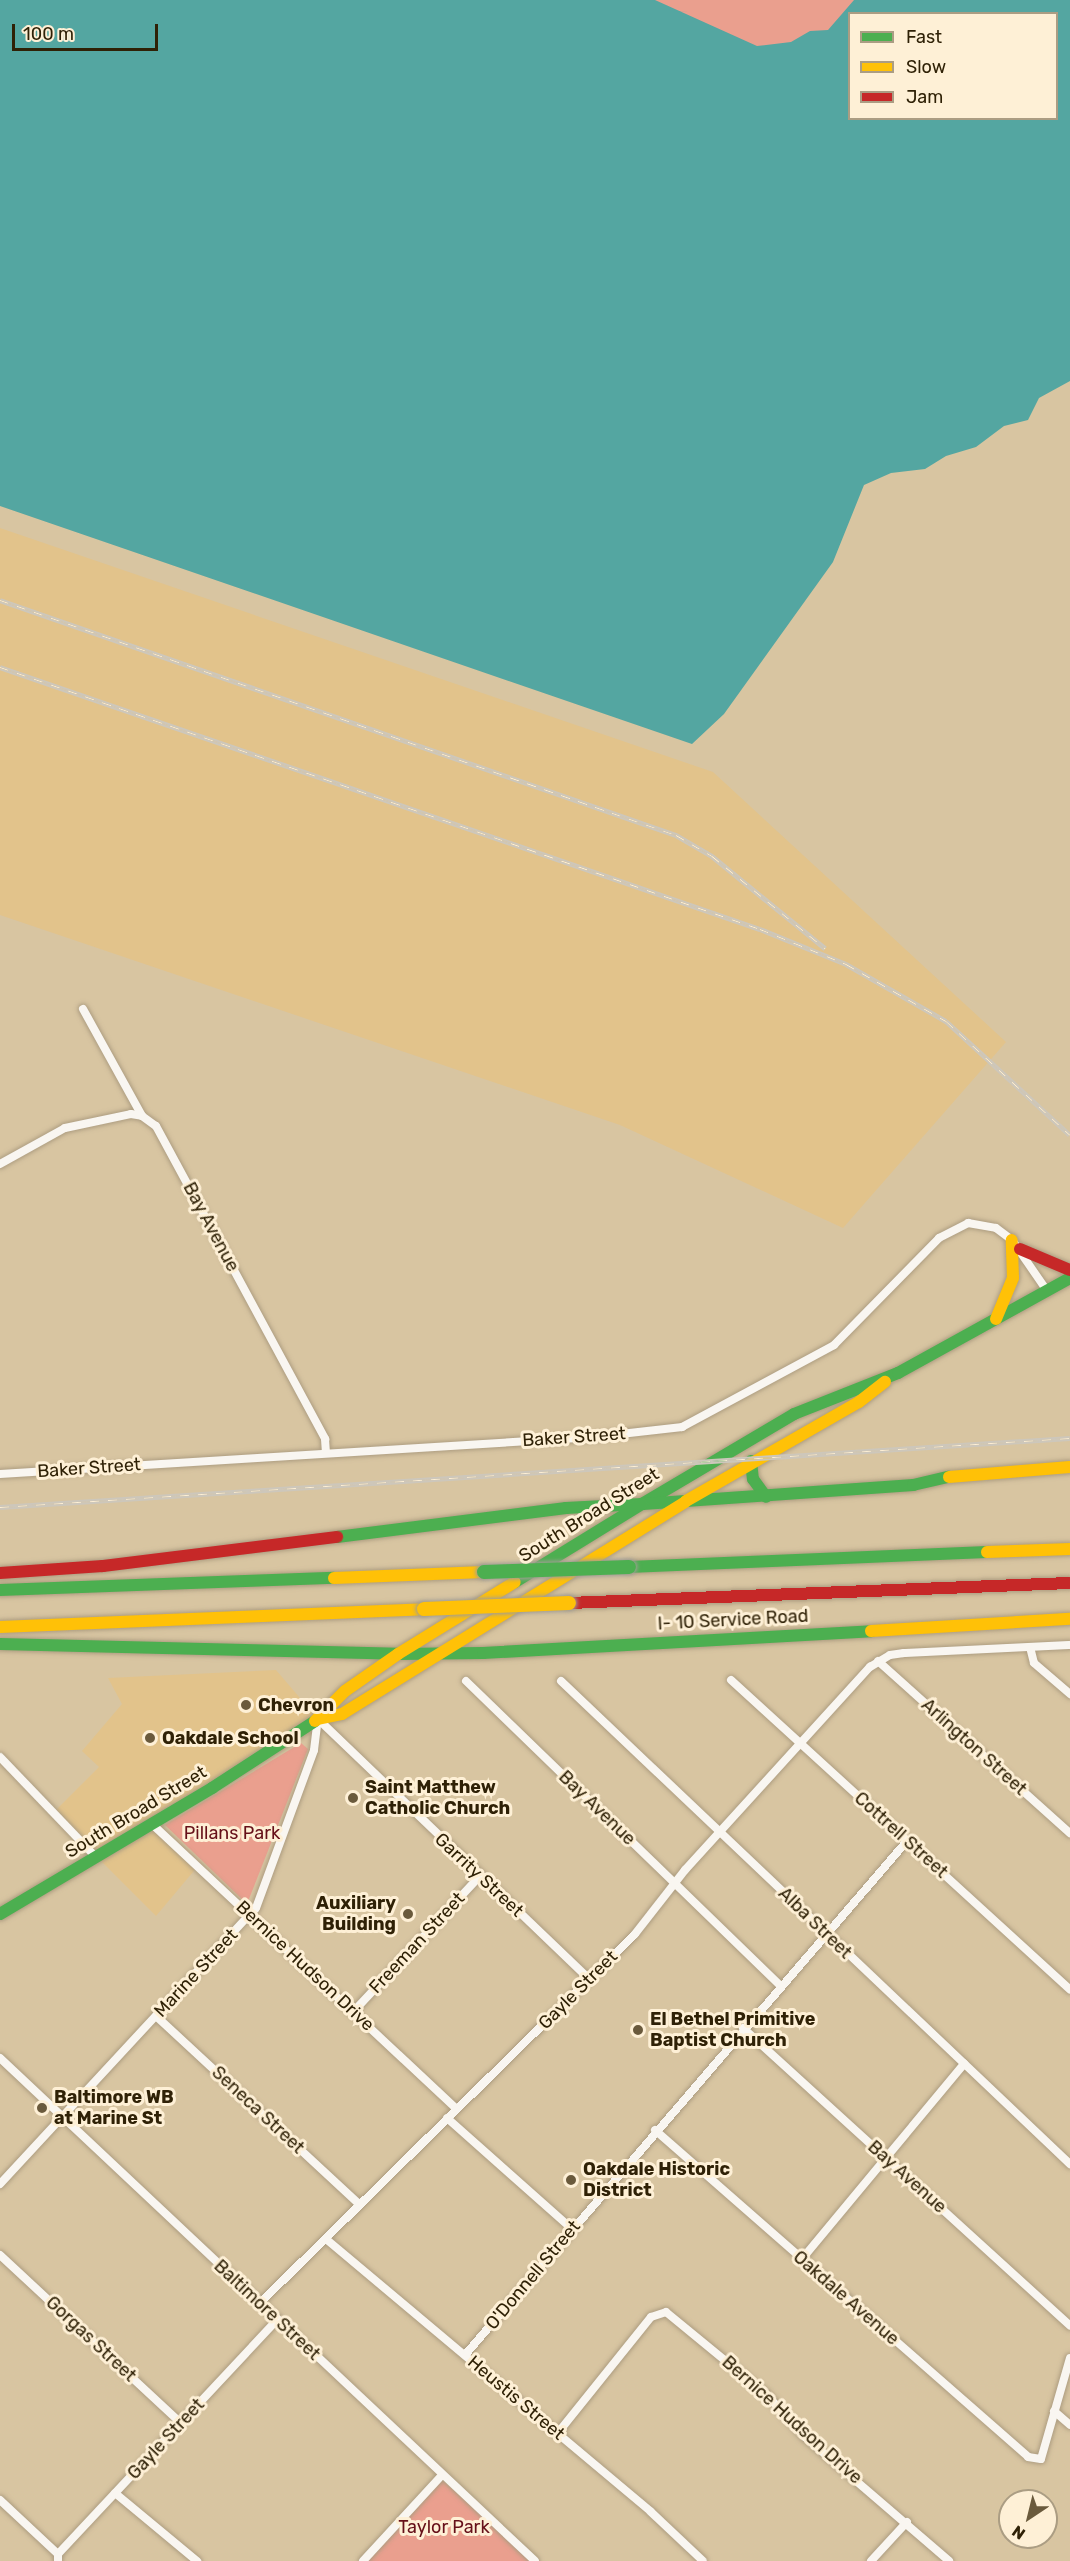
<!DOCTYPE html>
<html>
<head>
<meta charset="utf-8">
<style>
	body { margin:0 }
	#map { position:relative; width:1070px; height:2561px; overflow:hidden; background:#d8c5a1; font-family:Rubik,sans-serif }
	div>[style] { position:absolute }
	.built>* { inset:0; background:#e2c38b }
	.green>* { inset:0; background:#ea9f8e }
	.water>* { inset:0; background:#54a6a1 }
	.roads { filter:drop-shadow(0 0 2px #ad9d81) drop-shadow(0 0 2px #ad9d81) }
	.street>* { height:8px; margin:-4px; padding:0 4px; transform-origin:4px; border-radius:4px; background:#f9f6f1 }
	.fast>* { height:12px; margin:-6px; padding:0 6px; transform-origin:6px; border-radius:6px; background:#4caf50 }
	.slow>* { height:12px; margin:-6px; padding:0 6px; transform-origin:6px; border-radius:6px; background:#ffc107 }
	.jam>* { height:12px; margin:-6px; padding:0 6px; transform-origin:6px; border-radius:6px; background:#c62828 }
	.rail>* { height:5px; margin-top:-2.5px; transform-origin:0; background:repeating-linear-gradient(90deg,#fef0d6 0 9px,#cdc7bb 0 18px); box-sizing:border-box; border-block:2px solid #cdc7bb }
	.bridges { filter:drop-shadow(0 0 2px #a19d94) drop-shadow(0 0 2px #a19d94) }
	.fast-bridge>* { height:14px; margin:-7px; padding:0 7px; transform-origin:7px; border-radius:7px; background:#4caf50 }
	.slow-bridge>* { height:14px; margin:-7px; padding:0 7px; transform-origin:7px; border-radius:7px; background:#ffc107 }
	.dots>* { width:16px; height:16px; translate:-50% -50%; box-sizing:border-box; border:3px solid #fef0d6; border-radius:50% }
	span { translate:-50% -50%; white-space:nowrap; text-align:center; line-height:1.15; -webkit-text-stroke:6px #fef0d6; paint-order:stroke }
	.street-label { font-size:18px; color:#2f2106 }
	.poi-label { font-size:18px; color:#2f2106; font-weight:700 }
	.left { translate:0 -50%; text-align:left }
	.right { translate:-100% -50%; text-align:right }
	.park-label { font-size:18px; color:#661019 }
	.legend { position:absolute; left:848px; top:12px; width:210px; height:108px; box-sizing:border-box; background:#fef0d6; border:2px solid #ab9d83; margin:0; padding:8px 10px; list-style:none; font-size:18px; color:#2f2106 }
	.legend li { display:flex; align-items:center; gap:12px; height:30px }
	.legend b { width:30px; border:2px solid #ab9d83 }
	.north { position:absolute; left:998px; top:2489px; width:60px; height:60px; box-sizing:border-box; background:#fef0d6; border:2px solid #ab9d83; border-radius:50%; rotate:215deg; font-size:16px; font-weight:700; line-height:24px; text-align:center; color:#2f2106 }
	.north::after { content:''; display:block; margin:auto; width:21px; height:27px; background:#6a5a3c; clip-path:polygon(50% 0,100% 100%,50% 72%,0 100%) }
	.scale { position:absolute; left:12px; top:24px; width:146px; height:27px; box-sizing:border-box; border:3px solid #2f2106; border-top:0; padding-left:8px; font-size:18px; line-height:21px; white-space:nowrap; color:#2f2106; -webkit-text-stroke:4px #fef0d6; paint-order:stroke }
</style>
</head>
<body>
<div id="map">
	<div class="built">
		<i style="clip-path:polygon(0 528px,713px 772px,1006px 1042px,843px 1228px,620px 1125px,0 915px)"></i>
		<i style="clip-path:polygon(276px 1670px,318px 1719px,153px 1824px,198px 1866px,156px 1916px,53px 1813px,99px 1767px,82px 1751px,122px 1704px,108px 1678px)"></i>
	</div>
	<div class="green">
		<i style="clip-path:polygon(486px 0,1070px 0,1056px 14px,850px 14px,847px 122px)"></i>
		<i style="clip-path:polygon(301px 1743px,308px 1749px,247px 1904px,165px 1825px)"></i>
		<i style="clip-path:polygon(442px 2480px,533px 2561px,367px 2561px)"></i>
	</div>
	<div class="water">
		<i style="clip-path:polygon(evenodd,0 0,655px 0,757px 46px,791px 42px,810px 31px,828px 30px,854px 0,1070px 0,1070px 381px,1039px 398px,1028px 420px,1004px 426px,976px 447px,946px 456px,925px 469px,891px 473px,864px 485px,833px 562px,724px 714px,692px 744px,0 506px,0 0,850px 14px,1056px 14px,1056px 118px,850px 118px,850px 14px)"></i>
	</div>
	<div class="roads">
		<div class="street">
			<i style="left:83px;top:1009px;width:122px;rotate:61.1deg"></i>
			<i style="left:142px;top:1116px;width:17px;rotate:36deg"></i>
			<i style="left:156px;top:1126px;width:356px;rotate:61.6deg"></i>
			<i style="left:325px;top:1439px;width:14px;rotate:86deg"></i>
			<i style="left:0;top:1164px;width:74px;rotate:-29deg"></i>
			<i style="left:65px;top:1128px;width:67px;rotate:-12deg"></i>
			<i style="left:131px;top:1114px;width:11px;rotate:10deg"></i>
			<i style="left:0;top:1474px;width:595px;rotate:-3.56deg"></i>
			<i style="left:594px;top:1437px;width:89px;rotate:-6.5deg"></i>
			<i style="left:682px;top:1427px;width:173px;rotate:-28.3deg"></i>
			<i style="left:834px;top:1345px;width:150px;rotate:-45.5deg"></i>
			<i style="left:939px;top:1238px;width:33px;rotate:-27deg"></i>
			<i style="left:968px;top:1223px;width:28px;rotate:10deg"></i>
			<i style="left:996px;top:1228px;width:20px;rotate:37deg"></i>
			<i style="left:1012px;top:1240px;width:62px;rotate:55.5deg"></i>
			<i style="left:1030px;top:1647px;width:16px;rotate:76deg"></i>
			<i style="left:1034px;top:1663px;width:48px;rotate:40.7deg"></i>
			<i style="left:878px;top:1661px;width:258px;rotate:41.9deg"></i>
			<i style="left:731px;top:1680px;width:459px;rotate:42.4deg"></i>
			<i style="left:466px;top:1681px;width:437px;rotate:44.1deg"></i>
			<i style="left:561px;top:1681px;width:702px;rotate:43.5deg"></i>
			<i style="left:318px;top:1719px;width:376px;rotate:43.8deg"></i>
			<i style="left:0;top:1757px;width:139px;rotate:46.2deg"></i>
			<i style="left:152px;top:1824px;width:417px;rotate:43.1deg"></i>
			<i style="left:354px;top:2011px;width:185px;rotate:-47deg"></i>
			<i style="left:156px;top:2016px;width:277px;rotate:42.8deg"></i>
			<i style="left:743px;top:2028px;width:442px;rotate:42.3deg"></i>
			<i style="left:0;top:2058px;width:734px;rotate:43.23deg"></i>
			<i style="left:447px;top:2118px;width:167px;rotate:41.6deg"></i>
			<i style="left:655px;top:2130px;width:496px;rotate:41.2deg"></i>
			<i style="left:1028px;top:2457px;width:13px;rotate:9deg"></i>
			<i style="left:1041px;top:2459px;width:105px;rotate:-74deg"></i>
			<i style="left:0;top:2184px;width:376px;rotate:-47.2deg"></i>
			<i style="left:256px;top:1908px;width:168px;rotate:-69.8deg"></i>
			<i style="left:314px;top:1750px;width:31px;rotate:-83deg"></i>
			<i style="left:326px;top:2239px;width:424px;rotate:40deg"></i>
			<i style="left:651px;top:2512px;width:71px;rotate:43.3deg"></i>
			<i style="left:0;top:2255px;width:247px;rotate:42.9deg"></i>
			<i style="left:802px;top:2259px;width:254px;rotate:-50.3deg"></i>
			<i style="left:260px;top:2303px;width:526px;rotate:-44.54deg"></i>
			<i style="left:635px;top:1934px;width:81px;rotate:-52deg"></i>
			<i style="left:685px;top:1870px;width:275px;rotate:-47.7deg"></i>
			<i style="left:870px;top:1667px;width:23px;rotate:-31deg"></i>
			<i style="left:890px;top:1655px;width:14px;rotate:-8deg"></i>
			<i style="left:904px;top:1653px;width:166px;rotate:-2.8deg"></i>
			<i style="left:465px;top:2355px;width:678px;rotate:-49.31deg"></i>
			<i style="left:1054px;top:2411px;width:21px;rotate:41deg"></i>
			<i style="left:557px;top:2434px;width:150px;rotate:-51.2deg"></i>
			<i style="left:651px;top:2317px;width:16px;rotate:-18deg"></i>
			<i style="left:666px;top:2312px;width:129px;rotate:39.4deg"></i>
			<i style="left:766px;top:2394px;width:58px;rotate:47.8deg"></i>
			<i style="left:805px;top:2437px;width:190px;rotate:40.7deg"></i>
			<i style="left:115px;top:2493px;width:107px;rotate:39.7deg"></i>
			<i style="left:0;top:2500px;width:79px;rotate:43deg"></i>
			<i style="left:58px;top:2561px;width:7px;rotate:-90deg"></i>
			<i style="left:58px;top:2554px;width:320px;rotate:-46.9deg"></i>
			<i style="left:363px;top:2561px;width:117px;rotate:-47.4deg"></i>
			<i style="left:871px;top:2561px;width:53px;rotate:-47.3deg"></i>
		</div>
		<div class="fast">
			<i style="left:751px;top:1461px;width:18px;rotate:84deg"></i>
			<i style="left:753px;top:1479px;width:22px;rotate:54deg"></i>
			<i style="left:642px;top:1504px;width:177px;rotate:-30.6deg"></i>
			<i style="left:794px;top:1414px;width:112px;rotate:-21.5deg"></i>
			<i style="left:898px;top:1373px;width:196px;rotate:-28.9deg"></i>
			<i style="left:643px;top:1504px;width:271px;rotate:-4deg"></i>
			<i style="left:913px;top:1485px;width:37px;rotate:-13deg"></i>
			<i style="left:337px;top:1537px;width:231px;rotate:-7.2deg"></i>
			<i style="left:566px;top:1508px;width:76px;rotate:-3deg"></i>
			<i style="left:629px;top:1567px;width:358px;rotate:-2.4deg"></i>
			<i style="left:515px;top:1582px;width:149px;rotate:-31.6deg"></i>
			<i style="left:0;top:1590px;width:334px;rotate:-2.1deg"></i>
			<i style="left:0;top:1644px;width:398px;rotate:1.4deg"></i>
			<i style="left:398px;top:1654px;width:85px;rotate:-0.7deg"></i>
			<i style="left:483px;top:1653px;width:389px;rotate:-3.2deg"></i>
			<i style="left:0;top:1914px;width:247px;rotate:-30.7deg"></i>
			<i style="left:212px;top:1788px;width:123px;rotate:-33deg"></i>
		</div>
		<div class="slow">
			<i style="left:996px;top:1319px;width:44px;rotate:-67.5deg"></i>
			<i style="left:1013px;top:1278px;width:38px;rotate:-92deg"></i>
			<i style="left:949px;top:1477px;width:121px;rotate:-4.7deg"></i>
			<i style="left:686px;top:1501px;width:199px;rotate:-29.8deg"></i>
			<i style="left:859px;top:1402px;width:33px;rotate:-38deg"></i>
			<i style="left:987px;top:1552px;width:83px;rotate:-2.1deg"></i>
			<i style="left:334px;top:1578px;width:150px;rotate:-2.3deg"></i>
			<i style="left:0;top:1627px;width:424px;rotate:-2.4deg"></i>
			<i style="left:871px;top:1631px;width:199px;rotate:-3.5deg"></i>
			<i style="left:318px;top:1719px;width:25px;rotate:-12deg"></i>
			<i style="left:342px;top:1714px;width:403px;rotate:-31.7deg"></i>
			<i style="left:315px;top:1721px;width:42px;rotate:-45deg"></i>
			<i style="left:345px;top:1691px;width:65px;rotate:-34.9deg"></i>
			<i style="left:398px;top:1654px;width:137px;rotate:-31.6deg"></i>
		</div>
		<div class="jam">
			<i style="left:1020px;top:1249px;width:54px;rotate:22.8deg"></i>
			<i style="left:0;top:1573px;width:103px;rotate:-3.9deg"></i>
			<i style="left:103px;top:1566px;width:236px;rotate:-7.1deg"></i>
			<i style="left:569px;top:1603px;width:501px;rotate:-2.29deg"></i>
		</div>
	</div>
	<div class="rail">
		<i style="left:0;top:600px;width:716px;rotate:19.17deg"></i>
		<i style="left:676px;top:835px;width:42px;rotate:30.3deg"></i>
		<i style="left:712px;top:856px;width:146px;rotate:39.2deg"></i>
		<i style="left:0;top:667px;width:804px;rotate:19.02deg"></i>
		<i style="left:760px;top:929px;width:93px;rotate:22.1deg"></i>
		<i style="left:846px;top:964px;width:115px;rotate:29.7deg"></i>
		<i style="left:946px;top:1021px;width:168px;rotate:42.6deg"></i>
		<i style="left:0;top:1507px;width:1072px;rotate:-3.69deg"></i>
	</div>
	<div class="bridges">
		<div class="fast-bridge">
			<i style="left:484px;top:1572px;width:145px;rotate:-2deg"></i>
		</div>
		<div class="slow-bridge">
			<i style="left:424px;top:1609px;width:145px;rotate:-2.4deg"></i>
		</div>
	</div>
	<div class="dots">
		<i style="left:246px;top:1705px;background:#6a5a3c"></i>
		<i style="left:150px;top:1738px;background:#6a5a3c"></i>
		<i style="left:353px;top:1798px;background:#6a5a3c"></i>
		<i style="left:408px;top:1914px;background:#6a5a3c"></i>
		<i style="left:638px;top:2030px;background:#6a5a3c"></i>
		<i style="left:42px;top:2108px;background:#6a5a3c"></i>
		<i style="left:571px;top:2180px;background:#6a5a3c"></i>
	</div>
	<div class="street-label">
		<span style="left:211px;top:1227px;rotate:62deg">Bay Avenue</span>
		<span style="left:574px;top:1437px;rotate:-4deg">Baker Street</span>
		<span style="left:89px;top:1468px;rotate:-4deg">Baker Street</span>
		<span style="left:589px;top:1515px;rotate:-32deg">South Broad Street</span>
		<span style="left:733px;top:1620px;rotate:-3deg">I- 10 Service Road</span>
		<span style="left:974px;top:1747px;rotate:42deg">Arlington Street</span>
		<span style="left:597px;top:1808px;rotate:44deg">Bay Avenue</span>
		<span style="left:136px;top:1812px;rotate:-31deg">South Broad Street</span>
		<span style="left:901px;top:1835px;rotate:42deg">Cottrell Street</span>
		<span style="left:479px;top:1875px;rotate:43deg">Garrity Street</span>
		<span style="left:815px;top:1923px;rotate:44deg">Alba Street</span>
		<span style="left:417px;top:1943px;rotate:-47deg">Freeman Street</span>
		<span style="left:305px;top:1966px;rotate:43deg">Bernice Hudson Drive</span>
		<span style="left:196px;top:1973px;rotate:-47deg">Marine Street</span>
		<span style="left:578px;top:1990px;rotate:-45deg">Gayle Street</span>
		<span style="left:258px;top:2110px;rotate:43deg">Seneca Street</span>
		<span style="left:907px;top:2177px;rotate:42deg">Bay Avenue</span>
		<span style="left:533px;top:2275px;rotate:-50deg">O'Donnell Street</span>
		<span style="left:846px;top:2298px;rotate:41deg">Oakdale Avenue</span>
		<span style="left:267px;top:2310px;rotate:43deg">Baltimore Street</span>
		<span style="left:91px;top:2339px;rotate:43deg">Gorgas Street</span>
		<span style="left:516px;top:2398px;rotate:40deg">Heustis Street</span>
		<span style="left:792px;top:2420px;rotate:42deg">Bernice Hudson Drive</span>
		<span style="left:166px;top:2439px;rotate:-47deg">Gayle Street</span>
	</div>
	<div class="poi-label">
		<span class="left" style="left:258px;top:1705px">Chevron</span>
		<span class="left" style="left:162px;top:1738px">Oakdale School</span>
		<span class="left" style="left:365px;top:1798px">Saint Matthew<br>Catholic Church</span>
		<span class="right" style="left:396px;top:1914px">Auxiliary<br>Building</span>
		<span class="left" style="left:650px;top:2030px">El Bethel Primitive<br>Baptist Church</span>
		<span class="left" style="left:54px;top:2108px">Baltimore WB<br>at Marine St</span>
		<span class="left" style="left:583px;top:2180px">Oakdale Historic<br>District</span>
	</div>
	<div class="park-label">
		<span style="left:232px;top:1833px">Pillans Park</span>
		<span style="left:444px;top:2527px">Taylor Park</span>
	</div>
	<ul class="legend">
	<li><b style="height:8px;background:#4caf50"></b>Fast</li>
	<li><b style="height:8px;background:#ffc107"></b>Slow</li>
	<li><b style="height:8px;background:#c62828"></b>Jam</li>
	</ul>
	<div class="north">N</div>
	<div class="scale">100 m</div>
</div>
</body>
</html>
